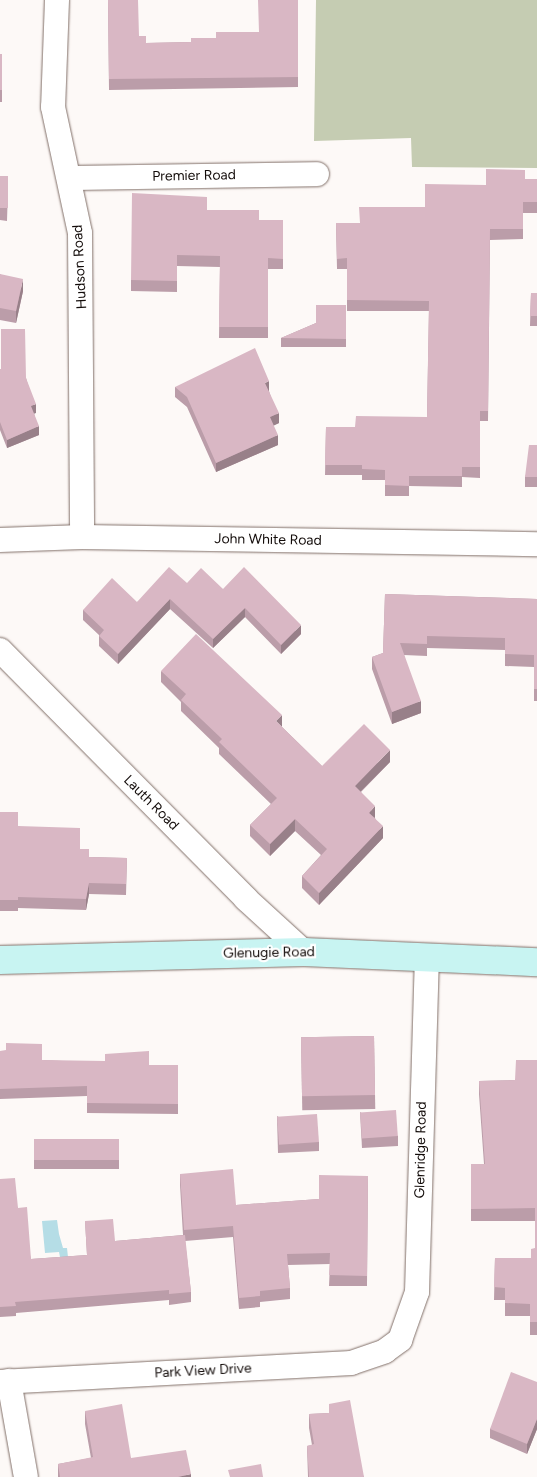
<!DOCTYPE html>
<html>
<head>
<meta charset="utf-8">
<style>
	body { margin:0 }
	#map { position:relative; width:537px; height:1477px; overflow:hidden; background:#fdf9f7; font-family:Figtree,sans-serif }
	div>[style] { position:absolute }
	.green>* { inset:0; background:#c5ccb2 }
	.water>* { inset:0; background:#b5dde6 }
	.roads { filter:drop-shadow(0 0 1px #827069) drop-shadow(0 0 1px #827069) }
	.street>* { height:24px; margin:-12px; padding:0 12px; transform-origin:12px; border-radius:12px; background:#fff }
	.secondary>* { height:28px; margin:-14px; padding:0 14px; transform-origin:14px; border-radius:14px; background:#c8f4f2 }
	.wall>* { inset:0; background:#bb9da9; transform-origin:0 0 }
	.shaded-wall>* { inset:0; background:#988089 }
	.building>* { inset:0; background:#d9b7c4; transform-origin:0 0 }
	span { translate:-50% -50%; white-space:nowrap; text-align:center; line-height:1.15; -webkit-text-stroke:4.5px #fff; paint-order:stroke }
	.street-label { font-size:14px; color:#120b09 }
</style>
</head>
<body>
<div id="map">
	<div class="green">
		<i style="clip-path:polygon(316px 0,537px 0,537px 168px,412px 167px,411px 138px,314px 141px)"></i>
	</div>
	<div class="water">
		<i style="clip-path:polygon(57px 1220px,59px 1234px,63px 1248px,67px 1248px,68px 1257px,60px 1257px,59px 1252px,45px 1253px,42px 1221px)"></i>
	</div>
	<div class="roads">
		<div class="street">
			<i style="left:57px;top:0;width:107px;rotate:92.1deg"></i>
			<i style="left:53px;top:107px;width:129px;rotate:77.9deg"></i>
			<i style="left:80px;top:233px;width:304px;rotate:89.6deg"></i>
			<i style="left:70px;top:178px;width:247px;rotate:-0.9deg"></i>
			<i style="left:0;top:540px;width:82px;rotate:-2.1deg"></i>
			<i style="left:82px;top:537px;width:455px;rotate:0.9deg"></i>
			<i style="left:0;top:650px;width:350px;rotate:45.3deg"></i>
			<i style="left:246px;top:899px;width:79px;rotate:42.4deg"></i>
			<i style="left:9px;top:1381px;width:97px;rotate:80deg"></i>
			<i style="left:0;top:1382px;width:352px;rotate:-3.1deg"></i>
			<i style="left:351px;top:1363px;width:36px;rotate:-19deg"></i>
			<i style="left:385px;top:1351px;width:19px;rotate:-36deg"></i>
			<i style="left:400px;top:1340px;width:51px;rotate:-70.5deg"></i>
			<i style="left:417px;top:1292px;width:336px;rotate:-88.3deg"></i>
		</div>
		<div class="secondary">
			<i style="left:0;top:960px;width:304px;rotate:-1.5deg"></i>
			<i style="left:304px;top:952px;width:233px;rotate:2.5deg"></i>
		</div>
	</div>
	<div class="wall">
		<i style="clip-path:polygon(108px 0,139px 36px,146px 43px,191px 42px,216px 38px,259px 32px,298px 0,298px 87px,109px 90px)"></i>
		<i style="left:0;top:54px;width:2px;height:48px"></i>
		<i style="clip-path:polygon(0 176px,8px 188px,7px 221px,0 220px)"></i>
		<i style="clip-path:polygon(525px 179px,537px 179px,537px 213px,523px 213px,523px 239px,490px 240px,488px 421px,480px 421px,480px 478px,462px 477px,462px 487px,409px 486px,409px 496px,385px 496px,385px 480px,362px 480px,362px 475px,325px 475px,326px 427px,355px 427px,427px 417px,429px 311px,347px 311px,347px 269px,337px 269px,336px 223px,360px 223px,425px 207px,486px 185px)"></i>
		<i style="clip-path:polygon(207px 210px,259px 220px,283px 220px,283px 269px,268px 269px,268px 338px,219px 338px,220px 267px,177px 266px,177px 292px,131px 291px,131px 280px)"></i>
		<i style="clip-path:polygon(0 274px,23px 291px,16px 323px,0 320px)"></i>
		<i style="clip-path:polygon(531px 293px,537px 293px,537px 326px,530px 326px)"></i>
		<i style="clip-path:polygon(346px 305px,346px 347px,281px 347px,281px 338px,316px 323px)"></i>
		<i style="clip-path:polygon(0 369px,26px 378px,36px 413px,34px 413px,39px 435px,7px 448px,0 430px)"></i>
		<i style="clip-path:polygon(175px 387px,269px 391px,279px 423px,273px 426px,278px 445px,216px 472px,187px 407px,175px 397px)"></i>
		<i style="clip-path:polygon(537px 445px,537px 487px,525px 487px,525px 477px)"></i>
		<i style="clip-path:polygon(187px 583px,223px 589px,301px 634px,281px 654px,245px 617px,213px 648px,170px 609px,118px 664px,99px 646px,99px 635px,83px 620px,83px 610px,137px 602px)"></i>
		<i style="clip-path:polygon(385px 594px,537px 599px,537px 701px,534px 701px,534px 667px,505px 666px,505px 650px,427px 648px,427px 656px,404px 655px,421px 713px,392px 724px,372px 669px,372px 657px,383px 653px)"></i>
		<i style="clip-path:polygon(161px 671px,282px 727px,322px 766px,390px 762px,361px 792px,375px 818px,383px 838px,319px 905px,302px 888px,302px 876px,321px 855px,295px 831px,270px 856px,250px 836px,250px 825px,271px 804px,219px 754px,219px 748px,181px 711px,181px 702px,161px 682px)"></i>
		<i style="clip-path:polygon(0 812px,18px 826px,80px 849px,89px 857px,127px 858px,126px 895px,89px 894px,86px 910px,18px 908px,18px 911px,0 911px)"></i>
		<i style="left:374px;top:1036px;width:73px;height:73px;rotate:89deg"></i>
		<i style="clip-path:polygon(0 1051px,42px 1060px,149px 1065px,178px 1065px,178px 1114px,87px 1113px,87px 1096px,0 1099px)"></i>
		<i style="clip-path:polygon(537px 1060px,537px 1335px,530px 1335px,530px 1316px,505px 1316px,505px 1300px,494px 1300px,495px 1258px,531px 1258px,535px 1248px,535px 1221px,471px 1221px,471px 1164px,484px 1164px,479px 1094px,479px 1081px,515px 1080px)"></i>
		<i style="clip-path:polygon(360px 1112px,398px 1136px,398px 1146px,362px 1148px)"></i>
		<i style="clip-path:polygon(277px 1116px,319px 1142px,319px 1151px,278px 1153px)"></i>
		<i style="left:119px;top:1139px;width:30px;height:85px;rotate:90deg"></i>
		<i style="clip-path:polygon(180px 1174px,236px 1205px,319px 1199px,368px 1176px,367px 1286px,329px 1286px,330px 1264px,288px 1265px,290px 1288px,290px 1299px,260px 1302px,260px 1307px,239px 1309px,233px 1237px,185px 1241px,191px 1292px,191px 1302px,169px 1305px,169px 1300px,16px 1313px,16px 1316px,0 1317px,0 1179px,18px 1208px,31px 1259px,87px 1255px,85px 1221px,115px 1241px,183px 1235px,180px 1185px)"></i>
		<i style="clip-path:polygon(537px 1382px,537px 1429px,527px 1454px,490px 1438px,490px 1429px)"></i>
		<i style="clip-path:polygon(85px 1411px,131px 1458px,191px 1477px,58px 1477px,58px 1464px,91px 1458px,85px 1424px)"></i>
		<i style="clip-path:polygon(329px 1413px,364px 1477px,308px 1477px,307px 1446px,312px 1445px,309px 1428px,309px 1414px)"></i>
	</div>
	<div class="shaded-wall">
		<i style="clip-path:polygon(23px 279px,23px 291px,16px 323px,16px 311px)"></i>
		<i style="clip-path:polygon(269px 381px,269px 391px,265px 393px,265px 383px)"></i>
		<i style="clip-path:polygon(36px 404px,36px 413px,31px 415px,31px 406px)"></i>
		<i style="clip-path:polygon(279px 413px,279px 423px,270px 427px,270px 417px)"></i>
		<i style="clip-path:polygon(39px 426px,39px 435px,7px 448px,7px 440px)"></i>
		<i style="clip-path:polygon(278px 435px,278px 445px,216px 472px,216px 463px)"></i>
		<i style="clip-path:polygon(170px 599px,170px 609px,118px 664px,118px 654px)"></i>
		<i style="clip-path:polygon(245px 608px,245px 617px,213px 648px,213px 639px)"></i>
		<i style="clip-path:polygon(301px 625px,301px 634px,281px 654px,281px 645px)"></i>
		<i style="clip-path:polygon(421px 701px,421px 713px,392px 724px,392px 712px)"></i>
		<i style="clip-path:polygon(282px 715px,282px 727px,276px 721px)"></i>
		<i style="clip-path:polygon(390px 750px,390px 762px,355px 797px,355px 786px)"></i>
		<i style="clip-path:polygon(375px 806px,375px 818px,369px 813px)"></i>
		<i style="clip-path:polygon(295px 819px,295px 831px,270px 856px,270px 844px)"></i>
		<i style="clip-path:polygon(383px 826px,383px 838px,319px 905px,319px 893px)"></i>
		<i style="clip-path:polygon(89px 883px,89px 894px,86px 910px,86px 899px)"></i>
		<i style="clip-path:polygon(537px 1419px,537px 1429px,527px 1454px,527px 1444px)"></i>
		<i style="clip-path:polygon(191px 1474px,191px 1477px,178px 1477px)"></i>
	</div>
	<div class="building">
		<i style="clip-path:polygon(108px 0,138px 0,139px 36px,146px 36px,146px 43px,191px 42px,191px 38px,216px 38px,216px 32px,259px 32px,258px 0,298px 0,298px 77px,109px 79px)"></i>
		<i style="left:0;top:54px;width:2px;height:36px"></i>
		<i style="clip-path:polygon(486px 169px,525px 170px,525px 179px,537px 179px,537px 202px,523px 202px,523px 229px,490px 229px,488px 411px,480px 411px,480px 467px,462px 467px,462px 476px,409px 476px,409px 486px,385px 485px,385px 470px,362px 469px,362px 465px,325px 465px,326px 427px,355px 427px,356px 416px,427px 417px,429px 301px,347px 300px,347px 258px,337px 259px,336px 223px,360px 223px,359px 207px,425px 207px,425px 184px,486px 185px)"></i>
		<i style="left:0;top:176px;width:8px;height:32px"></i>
		<i style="clip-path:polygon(132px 193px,207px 197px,207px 210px,259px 210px,259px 220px,283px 220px,283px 259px,268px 258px,268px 327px,219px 327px,220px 256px,177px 255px,177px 281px,131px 280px)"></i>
		<i style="clip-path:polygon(0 274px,23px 279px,16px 311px,0 308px)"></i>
		<i style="clip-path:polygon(531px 293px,537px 293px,537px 316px,530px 316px)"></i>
		<i style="clip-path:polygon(316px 305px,346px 305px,346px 339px,281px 338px,316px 323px)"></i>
		<i style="clip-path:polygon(1px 329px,25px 329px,26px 378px,36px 404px,31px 406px,39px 426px,7px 440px,0 422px,0 369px,1px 369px)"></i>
		<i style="clip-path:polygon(255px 348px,269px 381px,265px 383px,279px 413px,270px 417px,278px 435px,216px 463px,187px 397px,175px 387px)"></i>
		<i style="clip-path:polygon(529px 445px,537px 445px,537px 477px,525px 477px)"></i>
		<i style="clip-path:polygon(169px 567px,187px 583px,201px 568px,223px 589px,244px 567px,301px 625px,281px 645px,245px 608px,213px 639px,170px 599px,118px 654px,99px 636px,104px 630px,83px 610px,112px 578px,137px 602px)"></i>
		<i style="clip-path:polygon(385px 594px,537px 599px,537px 689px,534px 689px,534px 655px,505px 654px,505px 638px,427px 636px,427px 644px,400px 643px,421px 701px,392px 712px,372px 657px,383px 653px)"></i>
		<i style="clip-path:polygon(196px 634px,282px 715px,276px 721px,322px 766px,364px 724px,390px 750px,355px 786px,375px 806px,369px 813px,383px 826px,319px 893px,302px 876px,327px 849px,295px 819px,270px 844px,250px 825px,277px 798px,219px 742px,222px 739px,181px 700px,186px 694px,161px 671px)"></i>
		<i style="clip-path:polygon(0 812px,18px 812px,18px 826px,80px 828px,80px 849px,89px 849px,89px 857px,127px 858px,126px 884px,89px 883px,86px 899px,18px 897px,18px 900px,0 900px)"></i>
		<i style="left:374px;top:1036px;width:59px;height:73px;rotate:89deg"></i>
		<i style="clip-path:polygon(6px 1043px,42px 1044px,42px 1060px,105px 1061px,105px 1054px,149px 1051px,149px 1065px,178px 1065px,178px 1104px,87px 1103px,87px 1086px,0 1089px,0 1051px,6px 1050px)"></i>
		<i style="clip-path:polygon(516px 1060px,537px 1060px,537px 1322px,530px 1322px,530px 1304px,505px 1303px,505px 1288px,494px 1287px,495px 1258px,531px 1258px,531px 1249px,535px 1248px,535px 1208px,471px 1209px,471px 1164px,485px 1164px,479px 1081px,515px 1080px)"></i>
		<i style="left:396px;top:1110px;width:26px;height:36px;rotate:86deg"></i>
		<i style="left:317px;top:1114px;width:28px;height:40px;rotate:86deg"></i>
		<i style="left:119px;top:1139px;width:21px;height:85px;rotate:90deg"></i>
		<i style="clip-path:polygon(233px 1169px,236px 1205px,319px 1199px,319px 1175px,368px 1176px,367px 1276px,329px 1275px,330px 1253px,287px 1254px,290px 1288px,260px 1291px,260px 1296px,239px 1298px,233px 1226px,184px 1230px,180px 1174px)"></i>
		<i style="clip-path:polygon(15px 1178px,18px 1208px,27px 1207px,31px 1259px,87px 1255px,85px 1221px,113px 1219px,115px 1241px,185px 1235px,191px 1292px,169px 1294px,169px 1290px,15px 1302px,16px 1306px,0 1307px,0 1179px)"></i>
		<i style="clip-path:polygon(511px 1372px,537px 1382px,537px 1419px,527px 1444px,490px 1429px)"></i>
		<i style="clip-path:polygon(350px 1400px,364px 1477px,309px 1477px,307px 1446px,314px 1444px,309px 1414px,329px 1413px,329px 1404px)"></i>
		<i style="clip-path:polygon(122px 1404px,131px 1458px,186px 1450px,191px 1474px,178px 1477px,60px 1477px,58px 1464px,93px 1457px,85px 1411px)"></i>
		<i style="clip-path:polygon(261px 1464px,263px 1477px,230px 1477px,228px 1470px)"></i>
	</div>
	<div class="street-label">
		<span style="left:194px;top:176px;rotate:-1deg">Premier Road</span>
		<span style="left:80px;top:267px;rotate:-93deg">Hudson Road</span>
		<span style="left:268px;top:540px;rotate:1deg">John White Road</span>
		<span style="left:151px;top:803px;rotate:45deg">Lauth Road</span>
		<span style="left:269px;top:953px;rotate:-1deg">Glenugie Road</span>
		<span style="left:421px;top:1150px;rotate:-89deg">Glenridge Road</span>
		<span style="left:203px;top:1371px;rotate:-3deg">Park View Drive</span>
	</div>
</div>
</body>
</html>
